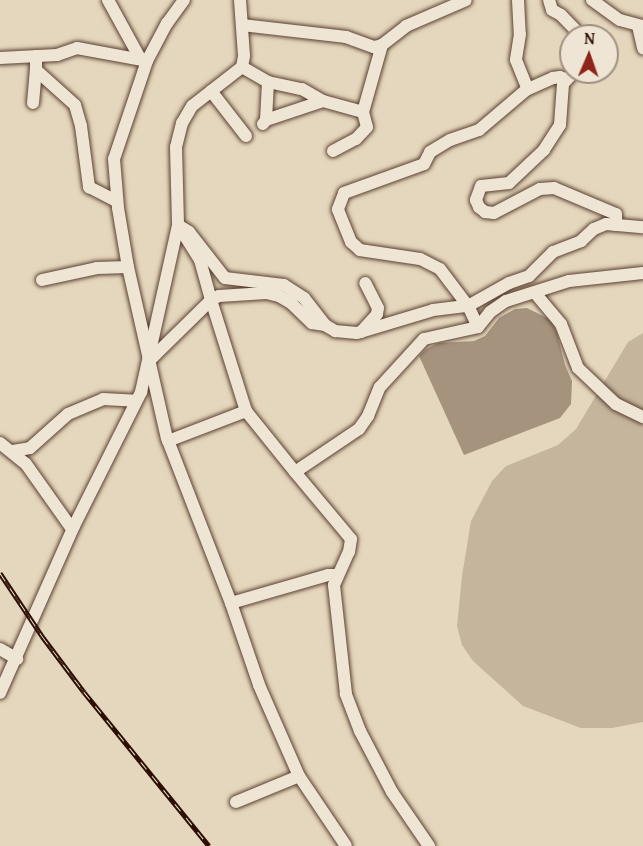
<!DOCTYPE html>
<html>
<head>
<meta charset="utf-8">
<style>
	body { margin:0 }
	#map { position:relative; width:643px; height:846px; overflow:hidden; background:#e5d7bd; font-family:"Gentium Book Plus",serif }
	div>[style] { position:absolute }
	.green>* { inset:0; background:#c6b59d }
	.water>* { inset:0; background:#a6937e }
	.roads { filter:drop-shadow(0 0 2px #5b4032) drop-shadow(0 0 2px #5b4032) }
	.minor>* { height:12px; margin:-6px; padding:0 6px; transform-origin:6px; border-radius:6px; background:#eee5d4 }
	.rail>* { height:5px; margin-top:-2.5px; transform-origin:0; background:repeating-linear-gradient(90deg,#eee5d4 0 9px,#2d0e03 0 18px); box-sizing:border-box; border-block:2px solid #2d0e03 }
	span { translate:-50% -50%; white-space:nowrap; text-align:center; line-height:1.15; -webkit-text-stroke:4.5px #eee5d4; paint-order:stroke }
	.north { position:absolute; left:559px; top:24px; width:60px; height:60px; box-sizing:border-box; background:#eee5d4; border:2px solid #a18f80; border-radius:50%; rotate:2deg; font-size:16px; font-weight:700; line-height:24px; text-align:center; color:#2d0e03 }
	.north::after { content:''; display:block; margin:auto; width:21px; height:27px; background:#8f2418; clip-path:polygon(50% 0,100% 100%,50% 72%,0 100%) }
</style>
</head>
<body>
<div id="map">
	<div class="green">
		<i style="clip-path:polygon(643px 333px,643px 722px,612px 728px,581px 728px,523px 706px,473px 661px,462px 645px,457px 626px,462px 576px,471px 521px,492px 481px,506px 466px,558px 445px,576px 429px,628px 342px)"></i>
	</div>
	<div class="water">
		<i style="clip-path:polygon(527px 308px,551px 320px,557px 333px,565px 365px,572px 381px,571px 404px,560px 418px,464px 455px,419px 356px,426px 349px,439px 343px,474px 341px,485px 336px,499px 318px,515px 309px)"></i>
	</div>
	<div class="roads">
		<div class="minor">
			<i style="left:108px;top:0;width:68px;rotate:61.2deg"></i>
			<i style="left:184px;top:0;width:29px;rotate:126deg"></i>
			<i style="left:167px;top:23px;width:43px;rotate:117.8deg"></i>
			<i style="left:147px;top:61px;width:103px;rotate:108.6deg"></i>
			<i style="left:114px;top:159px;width:49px;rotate:85.3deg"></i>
			<i style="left:118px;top:208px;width:60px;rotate:80.4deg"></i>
			<i style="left:128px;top:267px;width:175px;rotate:77.2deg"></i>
			<i style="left:167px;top:438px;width:177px;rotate:68.8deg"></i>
			<i style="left:231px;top:603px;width:87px;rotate:71.1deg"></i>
			<i style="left:259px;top:685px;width:99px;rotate:66.3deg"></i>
			<i style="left:299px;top:776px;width:84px;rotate:56.1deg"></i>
			<i style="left:240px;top:0;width:56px;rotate:85.9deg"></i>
			<i style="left:244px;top:56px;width:11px;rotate:100deg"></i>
			<i style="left:242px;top:67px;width:63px;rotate:142deg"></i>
			<i style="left:192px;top:106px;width:20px;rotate:120deg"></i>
			<i style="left:182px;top:123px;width:25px;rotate:104deg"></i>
			<i style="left:176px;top:147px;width:78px;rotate:88.5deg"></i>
			<i style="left:178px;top:225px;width:41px;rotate:57.8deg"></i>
			<i style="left:200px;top:260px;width:41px;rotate:74.6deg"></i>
			<i style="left:211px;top:300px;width:9px;rotate:-27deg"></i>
			<i style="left:219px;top:296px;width:47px;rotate:-3.7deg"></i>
			<i style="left:266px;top:293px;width:13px;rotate:13deg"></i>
			<i style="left:279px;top:296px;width:14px;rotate:30deg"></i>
			<i style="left:291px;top:303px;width:29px;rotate:44deg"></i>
			<i style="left:312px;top:323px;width:13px;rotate:9deg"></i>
			<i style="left:518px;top:0;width:34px;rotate:87deg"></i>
			<i style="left:520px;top:34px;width:26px;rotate:99deg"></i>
			<i style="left:516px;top:60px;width:31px;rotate:68deg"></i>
			<i style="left:549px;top:0;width:10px;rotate:73deg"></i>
			<i style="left:552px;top:10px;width:10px;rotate:29deg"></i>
			<i style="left:561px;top:15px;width:29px;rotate:46deg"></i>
			<i style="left:592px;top:0;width:34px;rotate:36deg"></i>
			<i style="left:620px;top:20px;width:24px;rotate:15deg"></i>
			<i style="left:242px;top:25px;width:105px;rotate:6.6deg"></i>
			<i style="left:346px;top:37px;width:30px;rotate:20deg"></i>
			<i style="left:374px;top:47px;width:8px;rotate:-14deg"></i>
			<i style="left:382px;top:45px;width:31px;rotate:-38deg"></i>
			<i style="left:406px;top:26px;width:65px;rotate:-23.4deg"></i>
			<i style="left:638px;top:26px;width:23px;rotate:77deg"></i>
			<i style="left:36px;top:56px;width:14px;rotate:90deg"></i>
			<i style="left:36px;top:70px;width:52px;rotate:41.9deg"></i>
			<i style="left:75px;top:105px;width:22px;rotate:74deg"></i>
			<i style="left:81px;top:126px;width:62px;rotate:82.5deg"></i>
			<i style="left:89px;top:187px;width:31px;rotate:27deg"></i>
			<i style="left:0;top:58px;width:57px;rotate:-3deg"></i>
			<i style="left:57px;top:55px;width:21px;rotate:-19deg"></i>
			<i style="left:77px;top:48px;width:71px;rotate:10.5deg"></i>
			<i style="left:242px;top:67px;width:30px;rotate:30deg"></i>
			<i style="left:268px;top:82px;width:38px;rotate:93deg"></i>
			<i style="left:266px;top:120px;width:5px;rotate:127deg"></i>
			<i style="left:574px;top:72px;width:16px;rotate:133deg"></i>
			<i style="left:563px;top:84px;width:41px;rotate:94.2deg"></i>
			<i style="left:560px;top:125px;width:30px;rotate:123deg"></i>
			<i style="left:544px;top:150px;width:48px;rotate:136.7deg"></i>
			<i style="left:509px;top:183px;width:28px;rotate:174deg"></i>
			<i style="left:481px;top:186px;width:15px;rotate:110deg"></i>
			<i style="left:476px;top:200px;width:8px;rotate:67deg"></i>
			<i style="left:479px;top:207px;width:8px;rotate:40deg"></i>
			<i style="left:485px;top:212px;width:9px;rotate:6deg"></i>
			<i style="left:494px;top:213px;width:52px;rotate:-27.6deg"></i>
			<i style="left:540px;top:189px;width:14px;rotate:-4deg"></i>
			<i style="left:554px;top:188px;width:67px;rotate:22.8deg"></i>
			<i style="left:616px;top:214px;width:11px;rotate:90deg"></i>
			<i style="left:268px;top:82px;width:35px;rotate:12deg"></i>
			<i style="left:302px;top:89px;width:24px;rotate:30deg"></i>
			<i style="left:211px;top:91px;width:57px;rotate:52.1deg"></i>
			<i style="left:33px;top:103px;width:33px;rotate:-85deg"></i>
			<i style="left:266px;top:120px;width:60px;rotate:-18.4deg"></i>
			<i style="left:323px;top:101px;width:41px;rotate:15.4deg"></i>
			<i style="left:333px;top:151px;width:26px;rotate:-28deg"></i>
			<i style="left:356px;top:139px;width:16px;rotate:-47deg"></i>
			<i style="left:367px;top:127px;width:16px;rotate:-105deg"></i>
			<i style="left:363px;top:112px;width:70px;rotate:-74.2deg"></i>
			<i style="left:178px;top:225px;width:13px;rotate:32deg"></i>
			<i style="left:189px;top:232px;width:58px;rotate:52deg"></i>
			<i style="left:225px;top:278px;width:59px;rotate:6.8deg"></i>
			<i style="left:284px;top:285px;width:24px;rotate:33deg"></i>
			<i style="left:304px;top:298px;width:34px;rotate:52deg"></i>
			<i style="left:325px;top:325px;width:12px;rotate:31deg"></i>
			<i style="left:335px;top:331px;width:22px;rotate:5deg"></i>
			<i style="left:357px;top:333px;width:79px;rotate:-16.8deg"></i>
			<i style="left:433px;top:310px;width:35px;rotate:-7deg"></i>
			<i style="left:468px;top:306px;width:47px;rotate:-29.3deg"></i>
			<i style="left:509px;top:283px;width:21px;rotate:-19deg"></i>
			<i style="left:529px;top:276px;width:34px;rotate:-45deg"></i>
			<i style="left:553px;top:252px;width:30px;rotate:-21deg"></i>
			<i style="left:581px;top:241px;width:18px;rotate:-43deg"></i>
			<i style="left:594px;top:229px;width:13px;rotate:-23deg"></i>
			<i style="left:606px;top:224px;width:37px;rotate:5deg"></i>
			<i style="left:42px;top:280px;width:56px;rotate:-12.3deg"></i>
			<i style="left:97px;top:268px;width:31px;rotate:-2deg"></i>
			<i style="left:535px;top:293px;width:40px;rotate:50deg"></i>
			<i style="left:561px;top:324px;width:47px;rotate:68.9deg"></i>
			<i style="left:578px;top:368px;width:52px;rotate:43.5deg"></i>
			<i style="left:616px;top:404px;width:30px;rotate:26deg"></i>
			<i style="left:478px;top:327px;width:23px;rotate:-115deg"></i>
			<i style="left:468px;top:306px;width:46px;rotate:-127.1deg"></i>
			<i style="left:440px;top:269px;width:22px;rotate:-153deg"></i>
			<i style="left:420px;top:259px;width:61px;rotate:-171.5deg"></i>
			<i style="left:360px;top:250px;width:12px;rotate:-138deg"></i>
			<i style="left:351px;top:242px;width:35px;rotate:-112deg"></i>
			<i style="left:338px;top:209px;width:17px;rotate:-69deg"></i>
			<i style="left:344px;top:193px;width:85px;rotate:-19.9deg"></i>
			<i style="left:424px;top:164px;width:13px;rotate:-63deg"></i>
			<i style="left:430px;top:152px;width:23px;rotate:-31deg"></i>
			<i style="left:450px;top:140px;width:31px;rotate:-19deg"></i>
			<i style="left:479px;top:130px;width:62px;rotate:-40.4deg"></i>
			<i style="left:526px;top:90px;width:30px;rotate:-24deg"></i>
			<i style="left:553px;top:78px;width:7px;rotate:-8deg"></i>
			<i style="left:560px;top:77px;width:5px;rotate:22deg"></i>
			<i style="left:361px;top:332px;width:24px;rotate:-48deg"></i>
			<i style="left:377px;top:314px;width:6px;rotate:-81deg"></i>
			<i style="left:378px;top:308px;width:28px;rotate:-117deg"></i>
			<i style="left:149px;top:361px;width:87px;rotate:-44.5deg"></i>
			<i style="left:211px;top:300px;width:116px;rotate:72.5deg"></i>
			<i style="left:246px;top:411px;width:78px;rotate:51.2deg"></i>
			<i style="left:168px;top:441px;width:84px;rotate:-21deg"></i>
			<i style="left:0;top:443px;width:33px;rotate:39deg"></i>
			<i style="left:26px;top:464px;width:80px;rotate:54.7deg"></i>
			<i style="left:13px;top:451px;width:17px;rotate:-10deg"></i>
			<i style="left:30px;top:448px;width:51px;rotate:-41.8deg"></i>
			<i style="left:68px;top:414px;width:38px;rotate:-23deg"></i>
			<i style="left:103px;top:399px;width:33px;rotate:3deg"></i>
			<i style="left:231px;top:603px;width:101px;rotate:-16.1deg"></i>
			<i style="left:328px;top:575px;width:9px"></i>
			<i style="left:0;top:649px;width:20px;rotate:30deg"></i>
			<i style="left:0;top:693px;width:183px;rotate:-66.1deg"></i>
			<i style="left:74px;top:526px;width:150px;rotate:-63.4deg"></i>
			<i style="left:141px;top:392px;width:171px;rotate:-77.5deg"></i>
			<i style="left:236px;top:802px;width:68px;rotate:-22.4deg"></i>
			<i style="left:429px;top:846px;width:65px;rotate:-124.4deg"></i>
			<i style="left:392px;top:792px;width:69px;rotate:-117.7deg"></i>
			<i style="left:360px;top:731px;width:40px;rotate:-111deg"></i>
			<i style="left:346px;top:694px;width:110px;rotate:-96.3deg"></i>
			<i style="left:334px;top:585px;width:36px;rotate:-66deg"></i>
			<i style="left:349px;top:552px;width:13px;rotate:-81deg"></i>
			<i style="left:351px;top:539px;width:87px;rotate:-129.9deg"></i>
			<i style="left:295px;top:472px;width:77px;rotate:-33.9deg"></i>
			<i style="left:359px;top:429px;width:16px;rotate:-55deg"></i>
			<i style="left:368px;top:416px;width:31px;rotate:-68deg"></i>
			<i style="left:380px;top:387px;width:65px;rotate:-47.5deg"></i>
			<i style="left:424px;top:339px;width:55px;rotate:-12.5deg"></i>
			<i style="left:478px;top:327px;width:19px;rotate:-51deg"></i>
			<i style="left:490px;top:312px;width:19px;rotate:-35deg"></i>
			<i style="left:506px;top:301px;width:66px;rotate:-17.6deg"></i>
			<i style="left:569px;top:281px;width:74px;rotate:-6.2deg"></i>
		</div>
	</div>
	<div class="rail">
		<i style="left:0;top:573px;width:76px;rotate:56.3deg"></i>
		<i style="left:42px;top:636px;width:70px;rotate:53.1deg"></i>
		<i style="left:84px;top:692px;width:198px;rotate:50.9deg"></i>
	</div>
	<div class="north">N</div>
</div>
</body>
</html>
